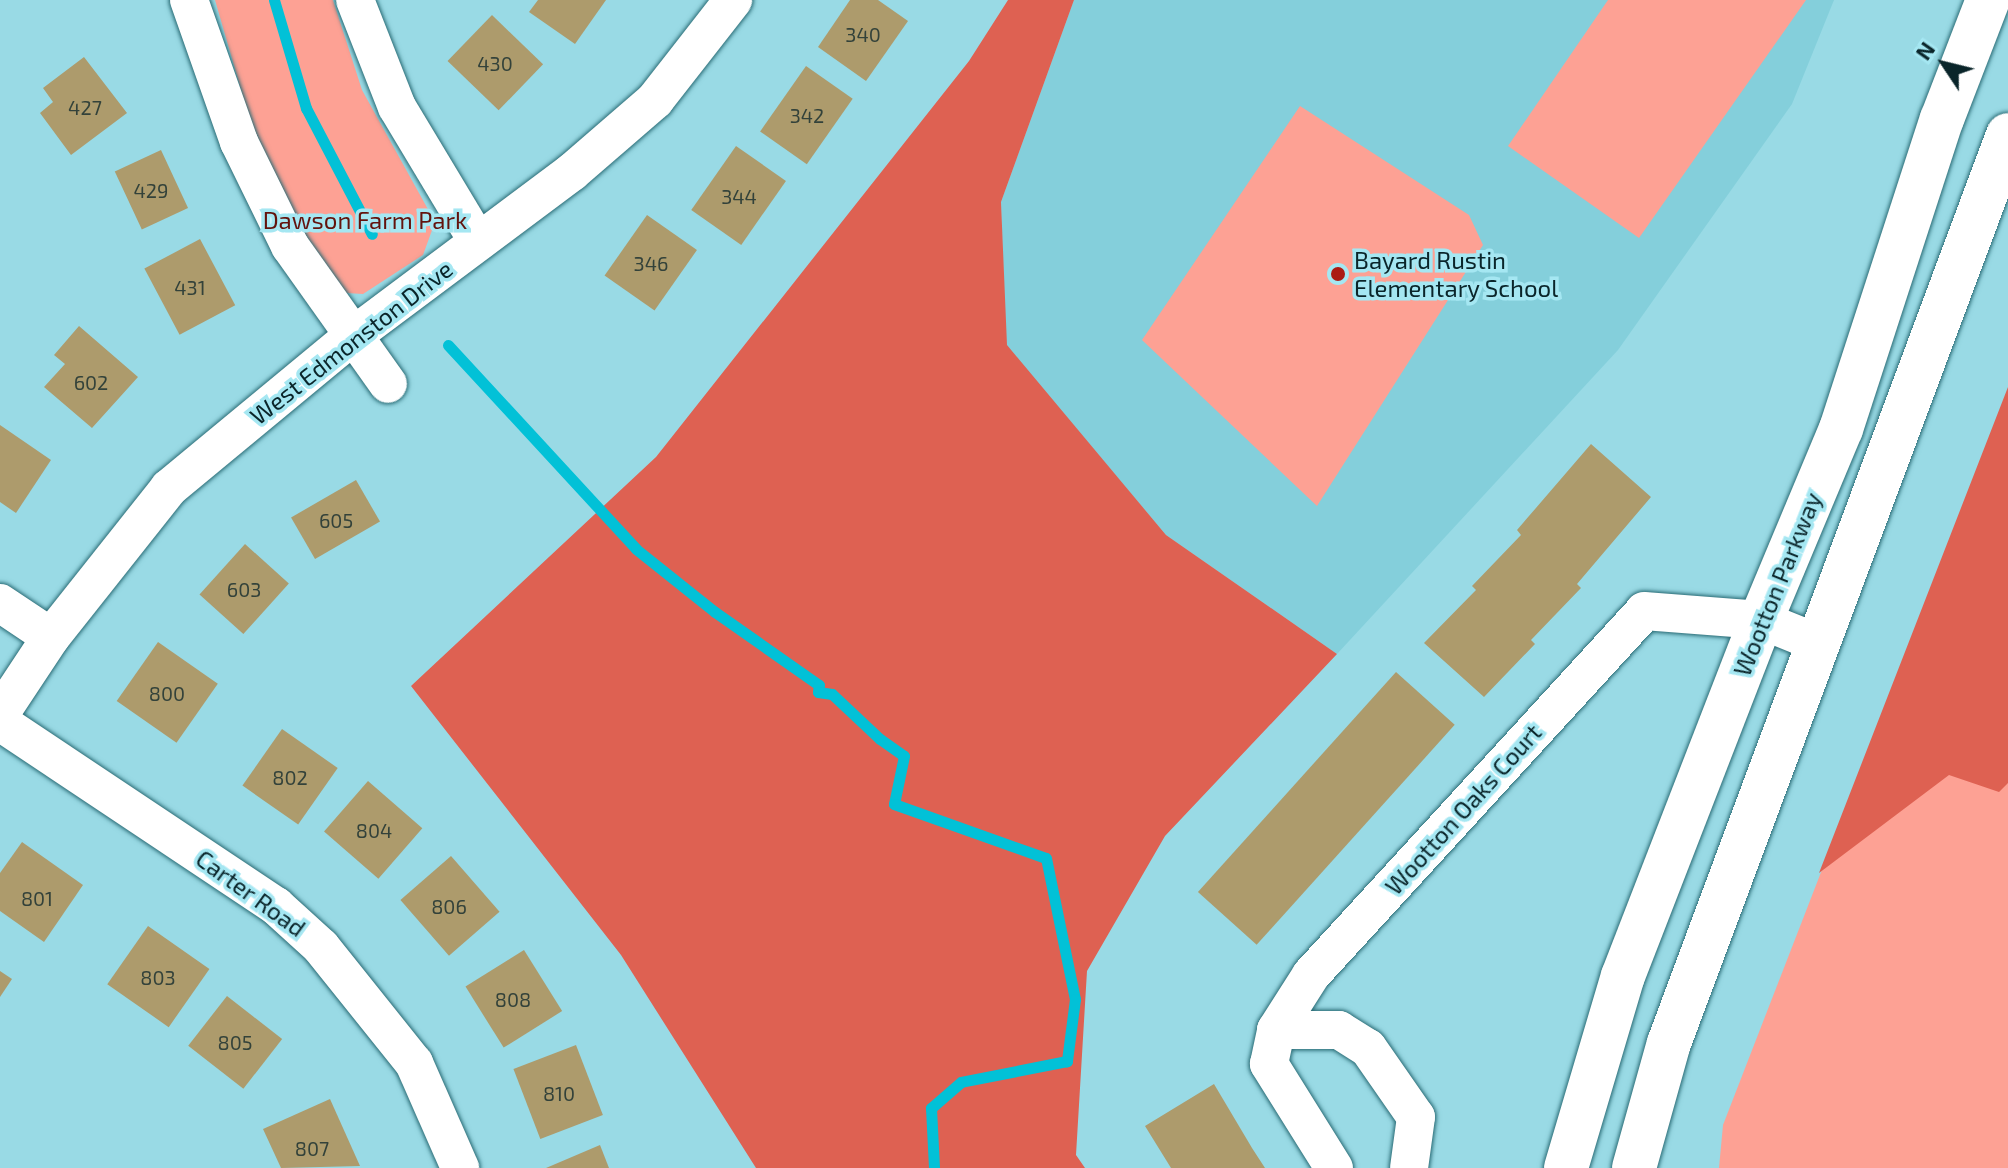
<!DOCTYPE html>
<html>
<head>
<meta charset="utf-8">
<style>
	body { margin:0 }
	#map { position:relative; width:2008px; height:1168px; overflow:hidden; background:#99dae5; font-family:"Exo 2",sans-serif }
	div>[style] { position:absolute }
	.built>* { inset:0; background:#84cfdb }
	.green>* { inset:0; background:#fda194 }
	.forest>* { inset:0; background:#de6152 }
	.stream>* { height:11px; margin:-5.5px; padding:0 5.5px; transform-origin:5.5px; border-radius:5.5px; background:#02c1d7 }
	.building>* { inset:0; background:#ad9b6c; transform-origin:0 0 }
	.roads { filter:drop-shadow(0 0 2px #296b75) drop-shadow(0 0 2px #296b75) }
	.minor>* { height:38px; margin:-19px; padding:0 19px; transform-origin:19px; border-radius:19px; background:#fff }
	.major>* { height:44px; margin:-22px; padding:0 22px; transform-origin:22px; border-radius:22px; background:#fff }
	.dots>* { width:22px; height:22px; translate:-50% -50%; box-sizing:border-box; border:4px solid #a5e7f2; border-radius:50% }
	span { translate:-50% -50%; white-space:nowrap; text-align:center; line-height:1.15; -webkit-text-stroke:7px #a5e7f2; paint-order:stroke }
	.number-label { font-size:20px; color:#33423a }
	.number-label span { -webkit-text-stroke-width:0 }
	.park-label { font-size:24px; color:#63130d }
	.poi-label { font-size:24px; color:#0a252a }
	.left { translate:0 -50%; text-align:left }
	.street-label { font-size:24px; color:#0a252a }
	.north { position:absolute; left:1904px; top:24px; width:80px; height:80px; -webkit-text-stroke:6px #a5e7f2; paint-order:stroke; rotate:305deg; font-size:22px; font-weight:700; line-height:32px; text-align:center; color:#0a252a }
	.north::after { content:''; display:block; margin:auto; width:28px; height:36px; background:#0a252a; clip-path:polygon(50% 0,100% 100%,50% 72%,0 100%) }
</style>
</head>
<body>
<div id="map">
	<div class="built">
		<i style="clip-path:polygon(1074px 0,1834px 0,1792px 104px,1618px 350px,1337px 654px,1166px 535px,1006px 345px,1001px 202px)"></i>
	</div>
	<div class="green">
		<i style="clip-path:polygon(215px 0,333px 0,362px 90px,435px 222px,423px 255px,363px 294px,346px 293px,327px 279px,252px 128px)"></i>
		<i style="clip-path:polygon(1608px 0,1806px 0,1639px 238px,1508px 146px)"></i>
		<i style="clip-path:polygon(1300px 106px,1469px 215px,1483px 245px,1317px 506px,1142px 340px)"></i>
		<i style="clip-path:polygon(2008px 390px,2008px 1168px,1719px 1168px,1723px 1125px)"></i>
	</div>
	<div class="forest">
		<i style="clip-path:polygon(1008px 0,1074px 0,1001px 202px,1007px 345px,1166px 535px,1337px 654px,1165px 836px,1087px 971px,1076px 1155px,1085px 1168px,756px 1168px,621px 955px,411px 686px,656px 457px,969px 61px)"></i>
		<i style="clip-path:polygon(2008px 387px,2008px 783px,1999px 792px,1949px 775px,1819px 873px)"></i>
	</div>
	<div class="stream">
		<i style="left:274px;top:0;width:113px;rotate:73.5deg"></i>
		<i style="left:306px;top:108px;width:142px;rotate:62.4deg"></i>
		<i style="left:448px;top:345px;width:277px;rotate:47.3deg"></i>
		<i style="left:636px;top:549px;width:101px;rotate:38.6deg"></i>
		<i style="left:715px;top:612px;width:127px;rotate:35.1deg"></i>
		<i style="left:819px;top:685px;width:7px;rotate:98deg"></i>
		<i style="left:818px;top:692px;width:14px;rotate:8deg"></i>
		<i style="left:832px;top:694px;width:66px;rotate:43.2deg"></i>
		<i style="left:880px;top:739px;width:29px;rotate:35deg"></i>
		<i style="left:904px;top:756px;width:49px;rotate:101.8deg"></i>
		<i style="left:894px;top:804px;width:161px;rotate:19.6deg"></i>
		<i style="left:1046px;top:858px;width:144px;rotate:78.4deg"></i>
		<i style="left:1075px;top:999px;width:63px;rotate:97.4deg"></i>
		<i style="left:1067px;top:1061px;width:108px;rotate:168.8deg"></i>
		<i style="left:961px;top:1082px;width:40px;rotate:139deg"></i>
		<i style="left:931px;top:1108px;width:60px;rotate:87.1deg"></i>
	</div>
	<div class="building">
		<i style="clip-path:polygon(538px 0,606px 0,575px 44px,529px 12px)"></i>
		<i style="clip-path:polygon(850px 0,878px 0,908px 21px,866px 81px,818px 47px)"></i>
		<i style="left:492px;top:15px;width:71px;height:64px;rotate:44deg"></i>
		<i style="clip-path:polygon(84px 57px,127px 113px,71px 155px,40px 113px,53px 102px,43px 88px)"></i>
		<i style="left:806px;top:66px;width:57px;height:80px;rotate:35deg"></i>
		<i style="left:736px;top:146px;width:61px;height:78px;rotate:35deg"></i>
		<i style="left:161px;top:150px;width:64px;height:51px;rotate:65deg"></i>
		<i style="left:647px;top:215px;width:61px;height:74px;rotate:35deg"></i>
		<i style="left:200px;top:239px;width:75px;height:63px;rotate:62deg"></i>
		<i style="clip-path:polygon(79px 326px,138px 377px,92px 428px,44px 387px,65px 364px,54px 355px)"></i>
		<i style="clip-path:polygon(0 425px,51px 460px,16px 513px,0 502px)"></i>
		<i style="clip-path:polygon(1591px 444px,1651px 497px,1577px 584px,1581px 588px,1531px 640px,1535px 644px,1484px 697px,1424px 643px,1476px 590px,1472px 586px,1521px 535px,1517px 530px)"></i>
		<i style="left:356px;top:480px;width:48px;height:75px;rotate:60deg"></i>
		<i style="left:245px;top:544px;width:59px;height:68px;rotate:42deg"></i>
		<i style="left:158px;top:642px;width:73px;height:72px;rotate:35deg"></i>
		<i style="left:1396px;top:672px;width:79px;height:296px;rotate:42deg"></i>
		<i style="left:282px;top:729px;width:68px;height:69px;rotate:35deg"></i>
		<i style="left:368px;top:781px;width:72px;height:67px;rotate:41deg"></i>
		<i style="clip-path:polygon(22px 842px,83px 885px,44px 942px,0 911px,0 873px)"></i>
		<i style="left:451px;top:856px;width:74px;height:67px;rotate:49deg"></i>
		<i style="left:148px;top:926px;width:75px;height:71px;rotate:35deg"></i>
		<i style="left:524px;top:950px;width:72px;height:69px;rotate:58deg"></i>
		<i style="clip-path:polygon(0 971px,12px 979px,0 997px)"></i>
		<i style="left:227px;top:996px;width:70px;height:63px;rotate:38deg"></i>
		<i style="left:576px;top:1045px;width:75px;height:67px;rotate:69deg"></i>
		<i style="clip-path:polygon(1214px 1084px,1252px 1148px,1265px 1168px,1171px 1168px,1145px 1126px)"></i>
		<i style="clip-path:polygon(330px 1099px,360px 1166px,281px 1168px,263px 1129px)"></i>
		<i style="clip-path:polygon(600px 1145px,609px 1168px,546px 1168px)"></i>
	</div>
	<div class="roads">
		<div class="minor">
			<i style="left:189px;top:0;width:151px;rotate:70.6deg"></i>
			<i style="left:239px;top:142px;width:116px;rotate:63.9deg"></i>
			<i style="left:290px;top:246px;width:169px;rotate:54.6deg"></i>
			<i style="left:355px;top:0;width:115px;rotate:68.6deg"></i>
			<i style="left:397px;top:107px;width:157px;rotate:59deg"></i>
			<i style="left:0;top:603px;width:61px;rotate:33.7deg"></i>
			<i style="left:0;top:714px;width:92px;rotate:-56.5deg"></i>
			<i style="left:51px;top:637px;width:190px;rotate:-51.6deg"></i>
			<i style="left:169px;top:488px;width:240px;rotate:-39.6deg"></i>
			<i style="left:354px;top:335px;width:272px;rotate:-36.8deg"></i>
			<i style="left:572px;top:172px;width:110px;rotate:-40.9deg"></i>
			<i style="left:655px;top:100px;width:127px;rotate:-52deg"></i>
			<i style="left:0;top:722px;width:332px;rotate:33.7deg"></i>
			<i style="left:276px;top:906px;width:61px;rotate:42.3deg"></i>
			<i style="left:321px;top:947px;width:149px;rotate:51.3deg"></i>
			<i style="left:414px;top:1063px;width:115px;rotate:66.3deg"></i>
			<i style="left:1276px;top:1030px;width:63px"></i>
			<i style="left:1339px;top:1030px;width:34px;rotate:32deg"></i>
			<i style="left:1368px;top:1048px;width:84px;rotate:55.2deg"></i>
			<i style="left:1416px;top:1117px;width:51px;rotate:97.8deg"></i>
			<i style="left:1334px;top:1168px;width:123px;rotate:-122deg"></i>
			<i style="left:1269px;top:1064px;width:35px;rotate:-78deg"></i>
			<i style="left:1276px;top:1030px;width:65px;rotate:-57.5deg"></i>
			<i style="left:1311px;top:975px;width:493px;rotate:-47.5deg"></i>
			<i style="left:1644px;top:611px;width:117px;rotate:4.4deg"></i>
			<i style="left:1761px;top:620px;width:61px;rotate:22deg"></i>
		</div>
		<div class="major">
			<i style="left:1566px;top:1168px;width:200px;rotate:-73.5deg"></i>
			<i style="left:1623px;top:976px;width:382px;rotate:-68.8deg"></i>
			<i style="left:1761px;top:620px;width:207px;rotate:-67.3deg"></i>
			<i style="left:1841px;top:429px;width:326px;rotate:-72deg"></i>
			<i style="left:1942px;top:119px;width:128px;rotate:-68.9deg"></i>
			<i style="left:1634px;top:1168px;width:130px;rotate:-74.4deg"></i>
			<i style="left:1669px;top:1043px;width:969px;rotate:-69.53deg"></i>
		</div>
	</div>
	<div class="dots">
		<i style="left:1338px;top:274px;background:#ab1a14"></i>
	</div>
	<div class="number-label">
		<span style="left:863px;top:34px">340</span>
		<span style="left:495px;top:63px">430</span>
		<span style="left:85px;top:107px">427</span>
		<span style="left:807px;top:115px">342</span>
		<span style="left:151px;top:190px">429</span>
		<span style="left:739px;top:196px">344</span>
		<span style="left:651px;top:263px">346</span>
		<span style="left:190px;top:287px">431</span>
		<span style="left:91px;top:382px">602</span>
		<span style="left:336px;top:520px">605</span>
		<span style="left:244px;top:589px">603</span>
		<span style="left:167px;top:693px">800</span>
		<span style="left:290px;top:777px">802</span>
		<span style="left:374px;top:830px">804</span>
		<span style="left:37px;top:898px">801</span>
		<span style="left:449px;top:906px">806</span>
		<span style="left:158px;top:977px">803</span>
		<span style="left:513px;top:999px">808</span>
		<span style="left:235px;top:1042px">805</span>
		<span style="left:559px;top:1093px">810</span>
		<span style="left:312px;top:1148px">807</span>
	</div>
	<div class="park-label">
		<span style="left:365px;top:220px">Dawson Farm Park</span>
	</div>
	<div class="poi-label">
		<span class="left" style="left:1354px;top:274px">Bayard Rustin<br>Elementary School</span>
	</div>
	<div class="street-label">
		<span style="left:351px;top:342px;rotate:-38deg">West Edmonston Drive</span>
		<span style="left:1777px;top:584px;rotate:-68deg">Wootton Parkway</span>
		<span style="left:1463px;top:809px;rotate:-48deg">Wootton Oaks Court</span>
		<span style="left:251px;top:893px;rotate:36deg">Carter Road</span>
	</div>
	<div class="north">N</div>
</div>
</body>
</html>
